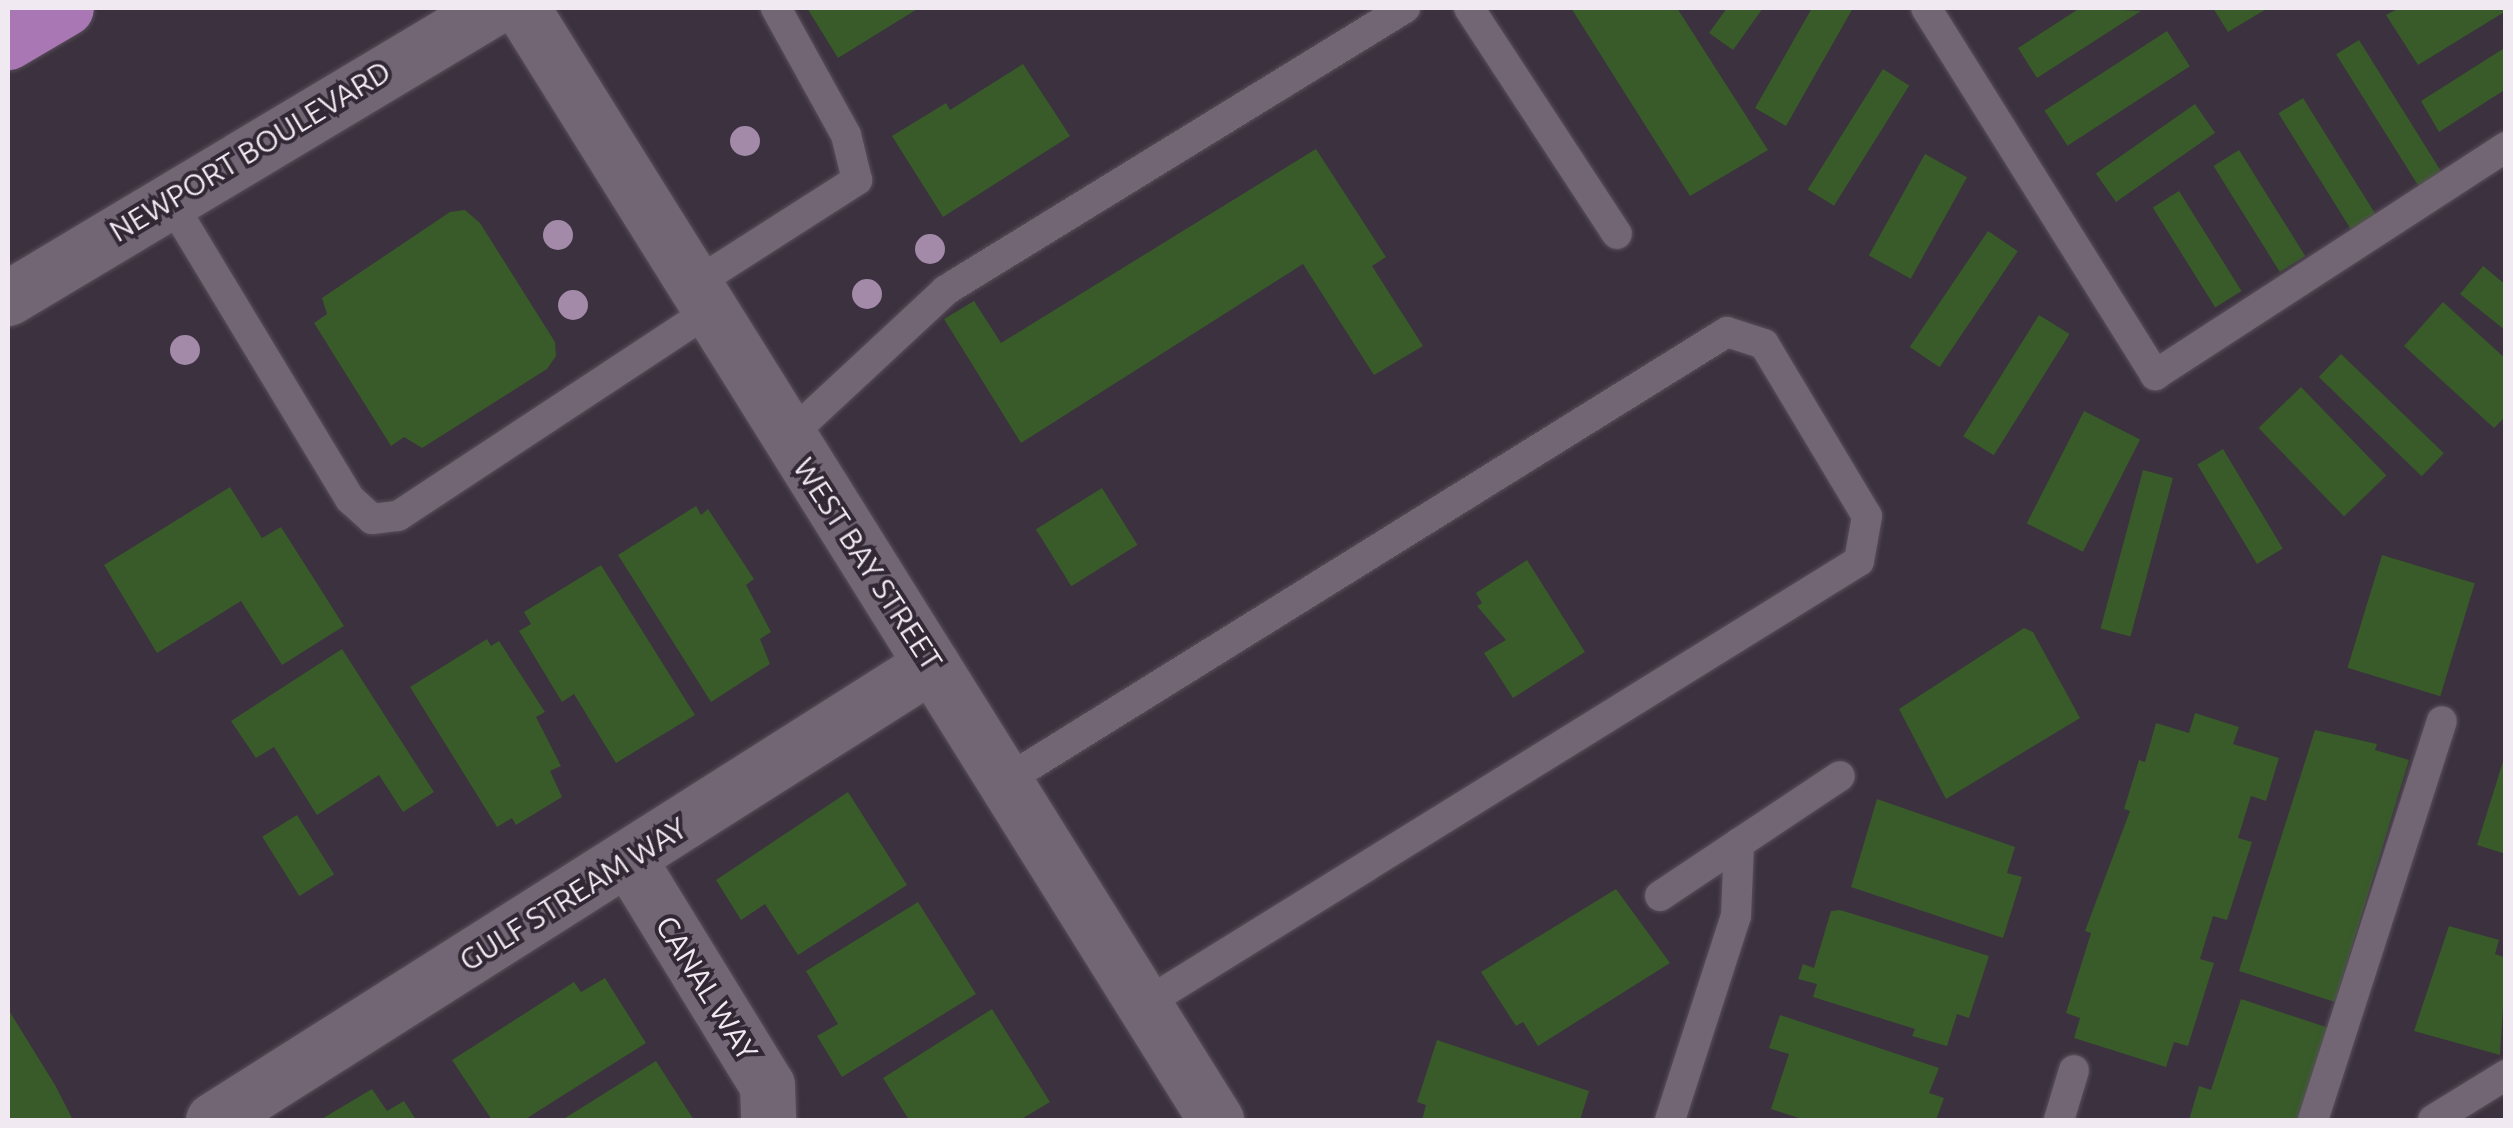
<!DOCTYPE html>
<html>
<head>
<meta charset="utf-8">
<style>
	body { margin:0 }
	#map { position:relative; width:2513px; height:1128px; overflow:hidden; background:#3c313e; font-family:Ubuntu,sans-serif }
	div>[style] { position:absolute }
	.building>* { inset:0; background:#385b29; transform-origin:0 0 }
	.roads { filter:drop-shadow(0 0 2px #584f5a) drop-shadow(0 0 2px #584f5a) }
	.service>* { height:30px; margin:-15px; padding:0 15px; transform-origin:15px; border-radius:15px; background:#726675 }
	.minor>* { height:55px; margin:-27.5px; padding:0 27.5px; transform-origin:27.5px; border-radius:27.5px; background:#726675 }
	.tertiary>* { height:55px; margin:-27.5px; padding:0 27.5px; transform-origin:27.5px; border-radius:27.5px; background:#726675 }
	.secondary>* { height:55px; margin:-27.5px; padding:0 27.5px; transform-origin:27.5px; border-radius:27.5px; background:#726675 }
	.motorway>* { height:55px; margin:-27.5px; padding:0 27.5px; transform-origin:27.5px; border-radius:27.5px; background:#aa77b5 }
	.trees>* { width:30px; height:30px; margin:-15px; border-radius:50%; background:#a28aa8 }
	span { translate:-50% -50%; white-space:nowrap; text-align:center; line-height:1.15; -webkit-text-stroke:8px #322734; paint-order:stroke }
	.street-label { font-size:30px; color:#f0e9f1 }
	.frame { position:absolute; inset:0; border:10px solid #f0e9f1; pointer-events:none }
</style>
</head>
<body>
<div id="map">
	<div class="building">
		<i style="clip-path:polygon(807px 8px,919px 8px,838px 58px)"></i>
		<i style="clip-path:polygon(1571px 8px,1677px 8px,1768px 150px,1690px 196px)"></i>
		<i style="clip-path:polygon(1727px 8px,1763px 8px,1733px 50px,1709px 33px)"></i>
		<i style="clip-path:polygon(1812px 8px,1853px 8px,1786px 126px,1755px 108px)"></i>
		<i style="clip-path:polygon(2080px 8px,2141px 11px,2037px 78px,2018px 48px)"></i>
		<i style="clip-path:polygon(2213px 8px,2268px 8px,2228px 32px)"></i>
		<i style="clip-path:polygon(2399px 8px,2506px 8px,2506px 11px,2418px 65px,2386px 15px)"></i>
		<i style="left:2167px;top:31px;width:42px;height:146px;rotate:57deg"></i>
		<i style="left:2359px;top:40px;width:158px;height:27px;rotate:58deg"></i>
		<i style="clip-path:polygon(2506px 47px,2506px 89px,2439px 132px,2421px 101px)"></i>
		<i style="clip-path:polygon(1023px 64px,1070px 136px,943px 217px,892px 136px,946px 103px,950px 110px)"></i>
		<i style="left:1883px;top:69px;width:31px;height:142px;rotate:32deg"></i>
		<i style="left:2303px;top:98px;width:137px;height:29px;rotate:58deg"></i>
		<i style="left:2195px;top:104px;width:35px;height:121px;rotate:55deg"></i>
		<i style="clip-path:polygon(1316px 149px,1386px 257px,1372px 266px,1423px 346px,1374px 375px,1303px 264px,1021px 443px,944px 319px,974px 301px,1001px 343px)"></i>
		<i style="left:2239px;top:150px;width:125px;height:30px;rotate:58deg"></i>
		<i style="left:1925px;top:154px;width:48px;height:116px;rotate:29deg"></i>
		<i style="left:2179px;top:191px;width:118px;height:31px;rotate:58deg"></i>
		<i style="clip-path:polygon(465px 210px,480px 223px,555px 342px,556px 356px,547px 369px,422px 448px,404px 437px,391px 446px,314px 323px,327px 314px,322px 298px,450px 212px)"></i>
		<i style="left:1988px;top:231px;width:36px;height:140px;rotate:34deg"></i>
		<i style="clip-path:polygon(2483px 266px,2506px 285px,2506px 331px,2460px 294px)"></i>
		<i style="clip-path:polygon(2443px 302px,2506px 359px,2506px 416px,2494px 428px,2404px 346px)"></i>
		<i style="left:2039px;top:315px;width:36px;height:143px;rotate:32deg"></i>
		<i style="left:2341px;top:354px;width:143px;height:32px;rotate:44deg"></i>
		<i style="left:2301px;top:387px;width:123px;height:59px;rotate:46deg"></i>
		<i style="left:2084px;top:411px;width:63px;height:126px;rotate:27deg"></i>
		<i style="left:2223px;top:449px;width:116px;height:30px;rotate:59deg"></i>
		<i style="left:2143px;top:470px;width:31px;height:164px;rotate:15deg"></i>
		<i style="clip-path:polygon(230px 487px,262px 538px,281px 527px,344px 626px,282px 665px,241px 601px,157px 653px,104px 565px)"></i>
		<i style="left:1102px;top:488px;width:67px;height:78px;rotate:58deg"></i>
		<i style="clip-path:polygon(696px 506px,701px 515px,708px 509px,754px 579px,746px 585px,771px 632px,760px 639px,770px 664px,711px 702px,618px 555px)"></i>
		<i style="left:2382px;top:555px;width:97px;height:118px;rotate:17deg"></i>
		<i style="clip-path:polygon(1527px 560px,1585px 652px,1513px 698px,1484px 653px,1506px 640px,1477px 606px,1482px 603px,1476px 593px)"></i>
		<i style="clip-path:polygon(601px 565px,695px 715px,616px 763px,574px 694px,562px 702px,519px 631px,531px 624px,524px 612px)"></i>
		<i style="clip-path:polygon(2024px 628px,2033px 632px,2080px 718px,1946px 799px,1899px 709px)"></i>
		<i style="clip-path:polygon(487px 639px,491px 646px,499px 641px,545px 712px,536px 717px,561px 766px,550px 771px,562px 797px,516px 825px,512px 818px,497px 827px,410px 687px)"></i>
		<i style="clip-path:polygon(342px 649px,434px 792px,403px 812px,379px 775px,317px 815px,274px 747px,256px 758px,231px 721px)"></i>
		<i style="clip-path:polygon(2195px 713px,2239px 727px,2233px 744px,2279px 758px,2266px 801px,2251px 796px,2238px 838px,2252px 842px,2227px 920px,2213px 916px,2200px 959px,2214px 963px,2188px 1046px,2174px 1042px,2166px 1067px,2074px 1038px,2080px 1018px,2066px 1013px,2091px 933px,2085px 931px,2130px 811px,2124px 809px,2139px 760px,2145px 762px,2156px 723px,2189px 733px)"></i>
		<i style="clip-path:polygon(2315px 730px,2377px 744px,2375px 750px,2409px 760px,2335px 1002px,2239px 971px)"></i>
		<i style="clip-path:polygon(2505px 755px,2506px 755px,2506px 854px,2477px 845px)"></i>
		<i style="clip-path:polygon(848px 792px,907px 885px,798px 955px,765px 904px,741px 920px,716px 880px)"></i>
		<i style="clip-path:polygon(1877px 799px,2015px 847px,2007px 873px,2022px 877px,2003px 938px,1851px 887px)"></i>
		<i style="left:297px;top:815px;width:70px;height:41px;rotate:58deg"></i>
		<i style="clip-path:polygon(1616px 889px,1670px 963px,1538px 1046px,1523px 1022px,1516px 1026px,1481px 972px)"></i>
		<i style="clip-path:polygon(918px 902px,976px 994px,842px 1077px,817px 1036px,838px 1024px,806px 971px)"></i>
		<i style="clip-path:polygon(1840px 910px,1989px 956px,1969px 1018px,1957px 1014px,1947px 1046px,1912px 1036px,1915px 1029px,1813px 997px,1817px 984px,1798px 979px,1803px 964px,1814px 968px,1831px 911px)"></i>
		<i style="clip-path:polygon(2449px 926px,2499px 940px,2495px 954px,2506px 958px,2500px 1055px,2414px 1031px)"></i>
		<i style="clip-path:polygon(605px 978px,646px 1043px,524px 1120px,492px 1120px,452px 1060px,574px 982px,581px 992px)"></i>
		<i style="clip-path:polygon(2241px 999px,2329px 1028px,2299px 1120px,2189px 1120px,2199px 1086px,2211px 1090px)"></i>
		<i style="clip-path:polygon(8px 1009px,55px 1085px,73px 1120px,8px 1120px)"></i>
		<i style="clip-path:polygon(992px 1009px,1050px 1102px,1020px 1120px,909px 1120px,883px 1078px)"></i>
		<i style="clip-path:polygon(1780px 1015px,1939px 1068px,1929px 1093px,1944px 1098px,1936px 1120px,1805px 1120px,1771px 1109px,1789px 1054px,1769px 1048px)"></i>
		<i style="clip-path:polygon(1437px 1040px,1589px 1091px,1580px 1120px,1422px 1120px,1426px 1105px,1417px 1102px)"></i>
		<i style="clip-path:polygon(656px 1061px,694px 1120px,562px 1120px)"></i>
		<i style="clip-path:polygon(372px 1089px,387px 1111px,404px 1101px,416px 1120px,320px 1120px)"></i>
	</div>
	<div class="roads">
		<div class="service">
			<i style="left:1469px;top:8px;width:270px;rotate:56.8deg"></i>
			<i style="left:1926px;top:8px;width:433px;rotate:58deg"></i>
			<i style="left:2155px;top:375px;width:419px;rotate:-33deg"></i>
			<i style="left:169px;top:199px;width:350px;rotate:58.9deg"></i>
			<i style="left:350px;top:499px;width:30px;rotate:42deg"></i>
			<i style="left:372px;top:519px;width:26px;rotate:-7deg"></i>
			<i style="left:398px;top:516px;width:372px;rotate:-33.4deg"></i>
			<i style="left:693px;top:285px;width:195px;rotate:-32.6deg"></i>
			<i style="left:857px;top:180px;width:46px;rotate:-103.7deg"></i>
			<i style="left:846px;top:135px;width:145px;rotate:-118.9deg"></i>
			<i style="left:787px;top:438px;width:217px;rotate:-42.9deg"></i>
			<i style="left:946px;top:290px;width:539px;rotate:-31.57deg"></i>
			<i style="left:1005px;top:781px;width:850px;rotate:-31.88deg"></i>
			<i style="left:1727px;top:332px;width:39px;rotate:18deg"></i>
			<i style="left:1764px;top:344px;width:200px;rotate:59.1deg"></i>
			<i style="left:1867px;top:516px;width:46px;rotate:100.1deg"></i>
			<i style="left:1859px;top:561px;width:842px;rotate:148.2deg"></i>
			<i style="left:1660px;top:896px;width:216px;rotate:-33.7deg"></i>
			<i style="left:1670px;top:1120px;width:214px;rotate:-72.1deg"></i>
			<i style="left:1736px;top:916px;width:73px;rotate:-87.6deg"></i>
			<i style="left:2059px;top:1120px;width:52px;rotate:-73.3deg"></i>
			<i style="left:2313px;top:1120px;width:419px;rotate:-72.1deg"></i>
			<i style="left:2433px;top:1120px;width:86px;rotate:-31.7deg"></i>
		</div>
		<div class="minor">
			<i style="left:629px;top:860px;width:264px;rotate:58.5deg"></i>
			<i style="left:767px;top:1085px;width:35px;rotate:88deg"></i>
			<i style="left:213px;top:1120px;width:851px;rotate:-32.38deg"></i>
		</div>
		<div class="tertiary">
			<i style="left:522px;top:8px;width:1311px;rotate:58.03deg"></i>
		</div>
		<div class="secondary">
			<i style="left:8px;top:298px;width:565px;rotate:-30.88deg"></i>
		</div>
		<div class="motorway">
			<i style="left:8px;top:42px;width:67px;rotate:-30.4deg"></i>
		</div>
	</div>
	<div class="trees">
		<i style="left:745px;top:141px"></i>
		<i style="left:558px;top:235px"></i>
		<i style="left:930px;top:249px"></i>
		<i style="left:867px;top:294px"></i>
		<i style="left:573px;top:305px"></i>
		<i style="left:185px;top:350px"></i>
	</div>
	<div class="street-label">
		<span style="left:250px;top:151px;rotate:-31deg">NEWPORT BOULEVARD</span>
		<span style="left:868px;top:564px;rotate:57deg">WEST BAY STREET</span>
		<span style="left:573px;top:894px;rotate:-32deg">GULF STREAM WAY</span>
		<span style="left:707px;top:988px;rotate:58deg">CANAL WAY</span>
	</div>
	<div class="frame"></div>
</div>
</body>
</html>
